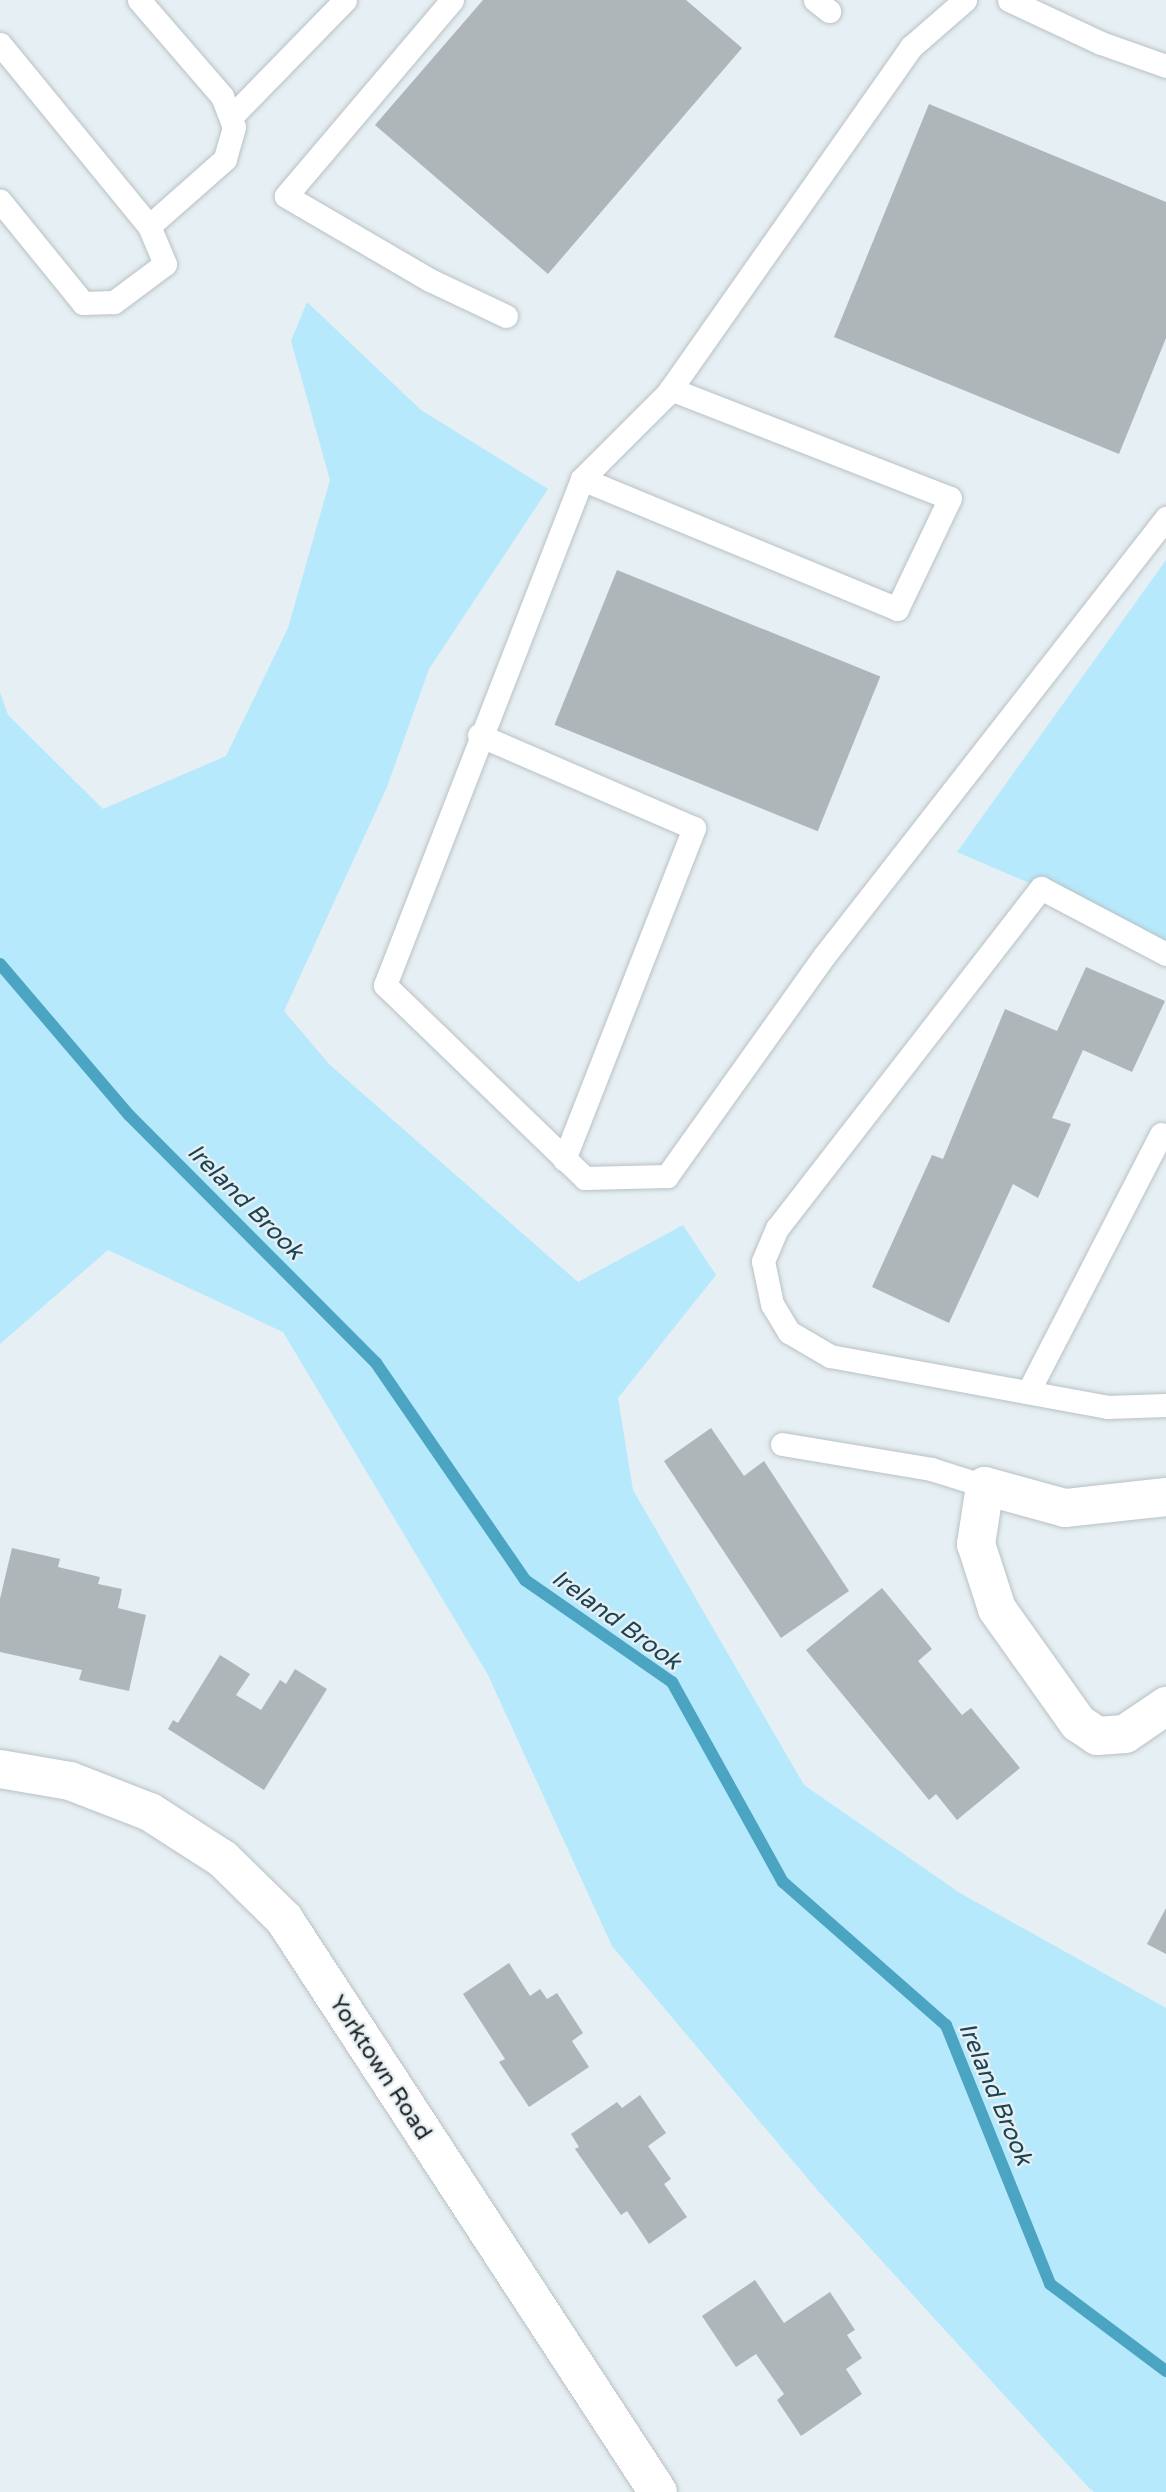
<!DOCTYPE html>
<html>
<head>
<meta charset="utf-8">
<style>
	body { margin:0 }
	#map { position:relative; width:1166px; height:2492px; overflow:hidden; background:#e6eff3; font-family:"Varela Round",sans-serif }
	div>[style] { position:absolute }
	.green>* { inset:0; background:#b7e9fd }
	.stream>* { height:12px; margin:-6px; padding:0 6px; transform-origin:6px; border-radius:6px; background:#4aa4c2 }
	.building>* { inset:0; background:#aeb6b9; transform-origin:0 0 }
	.roads { filter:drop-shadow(0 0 2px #b9c1c5) drop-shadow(0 0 2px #b9c1c5) }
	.service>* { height:23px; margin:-11.5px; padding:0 11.5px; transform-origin:11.5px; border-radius:11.5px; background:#fff }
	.minor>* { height:38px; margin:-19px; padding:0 19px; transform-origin:19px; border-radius:19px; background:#fff }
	span { translate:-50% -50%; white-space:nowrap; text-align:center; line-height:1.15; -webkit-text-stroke:5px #e6eff3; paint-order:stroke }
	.street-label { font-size:23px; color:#202324 }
	.water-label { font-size:24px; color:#1b4351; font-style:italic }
</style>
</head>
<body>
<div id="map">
	<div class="green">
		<i style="clip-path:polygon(307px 302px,421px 410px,548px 489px,429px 669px,387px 787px,284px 1011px,330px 1065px,578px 1282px,683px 1225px,716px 1275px,618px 1398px,633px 1490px,804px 1785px,960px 1893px,1166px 2008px,1166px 2492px,1094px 2492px,1089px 2488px,819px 2192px,612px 1946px,488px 1675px,283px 1332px,108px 1250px,0 1344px,0 692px,8px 715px,103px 809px,226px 756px,288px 628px,330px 480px,291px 341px)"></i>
		<i style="clip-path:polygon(1166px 560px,1166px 955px,1041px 888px,957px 852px)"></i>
	</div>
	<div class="stream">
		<i style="left:0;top:964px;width:199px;rotate:49.5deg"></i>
		<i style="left:129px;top:1115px;width:350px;rotate:45.1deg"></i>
		<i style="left:376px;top:1363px;width:263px;rotate:55.5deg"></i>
		<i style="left:525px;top:1580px;width:179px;rotate:34.8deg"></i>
		<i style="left:672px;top:1682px;width:229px;rotate:61deg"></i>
		<i style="left:783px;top:1882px;width:217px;rotate:41.3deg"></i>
		<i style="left:946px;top:2025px;width:279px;rotate:68.1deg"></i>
		<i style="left:1050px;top:2284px;width:145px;rotate:36.9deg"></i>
	</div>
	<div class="building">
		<i style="clip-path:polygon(483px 0,686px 0,742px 48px,548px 274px,375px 125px)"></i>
		<i style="clip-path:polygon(929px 104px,1166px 202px,1166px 338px,1119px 454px,834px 337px)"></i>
		<i style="left:617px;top:570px;width:284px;height:167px;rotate:22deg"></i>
		<i style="clip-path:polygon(1086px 967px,1165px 1001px,1132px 1072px,1083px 1050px,1052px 1118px,1071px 1124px,1038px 1198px,1013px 1184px,949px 1323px,872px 1287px,932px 1155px,943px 1159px,1005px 1009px,1057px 1031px)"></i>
		<i style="clip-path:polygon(711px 1428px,744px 1476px,764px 1461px,849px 1591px,781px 1638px,664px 1461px)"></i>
		<i style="clip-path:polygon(12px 1548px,60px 1559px,58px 1567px,100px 1577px,98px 1584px,122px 1589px,118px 1608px,146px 1615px,129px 1691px,79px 1680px,82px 1670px,0 1652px,0 1599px)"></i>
		<i style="clip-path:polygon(882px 1588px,932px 1649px,918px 1661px,962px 1715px,971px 1708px,1020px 1768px,957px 1820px,936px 1794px,929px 1800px,806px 1650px)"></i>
		<i style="clip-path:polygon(220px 1655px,250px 1674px,236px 1695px,261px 1710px,280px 1680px,286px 1684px,295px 1669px,327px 1689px,264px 1790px,168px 1729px,173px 1720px,178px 1723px)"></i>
		<i style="clip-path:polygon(1166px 1908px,1166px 1954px,1147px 1944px)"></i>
		<i style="clip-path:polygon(509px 1963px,530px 1996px,540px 1989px,547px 1999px,557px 1993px,583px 2033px,572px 2041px,589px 2067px,529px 2107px,499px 2062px,505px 2059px,463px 1994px)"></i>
		<i style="clip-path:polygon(640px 2095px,666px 2133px,648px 2146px,671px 2179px,664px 2184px,687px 2217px,649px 2244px,627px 2211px,621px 2215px,575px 2149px,579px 2147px,571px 2134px,617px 2102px,622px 2108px)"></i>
		<i style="clip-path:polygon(755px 2280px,784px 2323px,830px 2292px,855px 2330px,847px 2335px,862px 2358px,846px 2369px,862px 2394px,801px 2436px,777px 2400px,784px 2394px,756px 2354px,736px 2367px,702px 2316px)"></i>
	</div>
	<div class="roads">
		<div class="service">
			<i style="left:139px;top:0;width:127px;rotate:49.2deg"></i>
			<i style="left:222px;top:96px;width:33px;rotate:69deg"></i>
			<i style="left:234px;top:127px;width:33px;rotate:106deg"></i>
			<i style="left:225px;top:159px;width:101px;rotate:138.6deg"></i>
			<i style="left:452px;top:0;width:257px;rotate:130.3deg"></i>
			<i style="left:286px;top:196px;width:167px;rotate:30.3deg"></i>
			<i style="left:430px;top:280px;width:84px;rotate:25.3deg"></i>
			<i style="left:815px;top:0;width:18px;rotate:38deg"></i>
			<i style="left:965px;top:0;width:72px;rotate:139deg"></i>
			<i style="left:911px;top:47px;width:424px;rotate:125.1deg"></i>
			<i style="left:667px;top:394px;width:120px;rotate:135deg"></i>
			<i style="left:582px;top:479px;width:543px;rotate:111.27deg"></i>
			<i style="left:385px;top:985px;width:278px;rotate:44deg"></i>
			<i style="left:585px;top:1178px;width:82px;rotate:-1.4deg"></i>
			<i style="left:667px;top:1176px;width:270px;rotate:-54.5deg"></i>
			<i style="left:824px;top:956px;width:556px;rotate:-52.02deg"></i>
			<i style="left:1009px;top:0;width:102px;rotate:25.1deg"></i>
			<i style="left:1101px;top:43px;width:69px;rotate:19.5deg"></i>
			<i style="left:0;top:44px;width:235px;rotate:50.7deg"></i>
			<i style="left:149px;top:226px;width:41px;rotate:67.2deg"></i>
			<i style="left:165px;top:264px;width:64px;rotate:143.3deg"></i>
			<i style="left:114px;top:302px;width:31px;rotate:178deg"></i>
			<i style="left:83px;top:303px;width:132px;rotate:-129.1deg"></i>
			<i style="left:231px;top:117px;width:163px;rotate:-45.7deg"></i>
			<i style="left:582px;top:479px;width:341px;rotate:22.4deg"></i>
			<i style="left:897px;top:609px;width:123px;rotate:-64.5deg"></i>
			<i style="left:950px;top:498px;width:300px;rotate:-158.7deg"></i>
			<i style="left:479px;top:735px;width:234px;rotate:23.4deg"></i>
			<i style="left:694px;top:828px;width:356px;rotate:111.4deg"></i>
			<i style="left:1166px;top:954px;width:141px;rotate:-152.2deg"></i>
			<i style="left:1041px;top:888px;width:430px;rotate:127.8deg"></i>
			<i style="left:777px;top:1228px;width:36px;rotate:113deg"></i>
			<i style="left:763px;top:1261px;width:44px;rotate:78.2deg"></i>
			<i style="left:772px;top:1304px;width:33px;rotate:59deg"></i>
			<i style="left:789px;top:1332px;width:48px;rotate:30.3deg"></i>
			<i style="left:830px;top:1356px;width:282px;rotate:10.4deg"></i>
			<i style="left:1107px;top:1407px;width:59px;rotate:-1.9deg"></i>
			<i style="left:1029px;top:1390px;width:288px;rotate:-62.7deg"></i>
			<i style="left:782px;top:1444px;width:151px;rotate:9.5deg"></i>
			<i style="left:931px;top:1469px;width:57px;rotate:17.5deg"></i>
		</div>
		<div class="minor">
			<i style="left:1166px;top:1497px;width:102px;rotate:173.8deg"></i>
			<i style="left:1065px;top:1508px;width:83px;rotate:-164.6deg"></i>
			<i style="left:985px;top:1486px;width:59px;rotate:98.8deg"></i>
			<i style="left:976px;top:1544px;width:68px;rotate:72.1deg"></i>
			<i style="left:997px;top:1609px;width:140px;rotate:54.6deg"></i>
			<i style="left:1078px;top:1723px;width:23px;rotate:34deg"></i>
			<i style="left:1097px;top:1736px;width:28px;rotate:-4deg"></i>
			<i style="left:1125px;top:1734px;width:50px;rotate:-34.3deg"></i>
			<i style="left:0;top:1769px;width:71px;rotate:9.7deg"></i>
			<i style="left:70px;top:1781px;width:86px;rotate:21.2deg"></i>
			<i style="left:150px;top:1812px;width:87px;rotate:32.8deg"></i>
			<i style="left:223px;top:1859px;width:86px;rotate:44.5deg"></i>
			<i style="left:284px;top:1919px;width:684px;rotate:56.87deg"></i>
		</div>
	</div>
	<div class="street-label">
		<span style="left:380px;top:2068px;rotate:57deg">Yorktown Road</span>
	</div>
	<div class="water-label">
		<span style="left:245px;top:1202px;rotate:45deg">Ireland Brook</span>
		<span style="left:616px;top:1620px;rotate:36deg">Ireland Brook</span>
		<span style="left:995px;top:2094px;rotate:67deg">Ireland Brook</span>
	</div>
</div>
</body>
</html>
